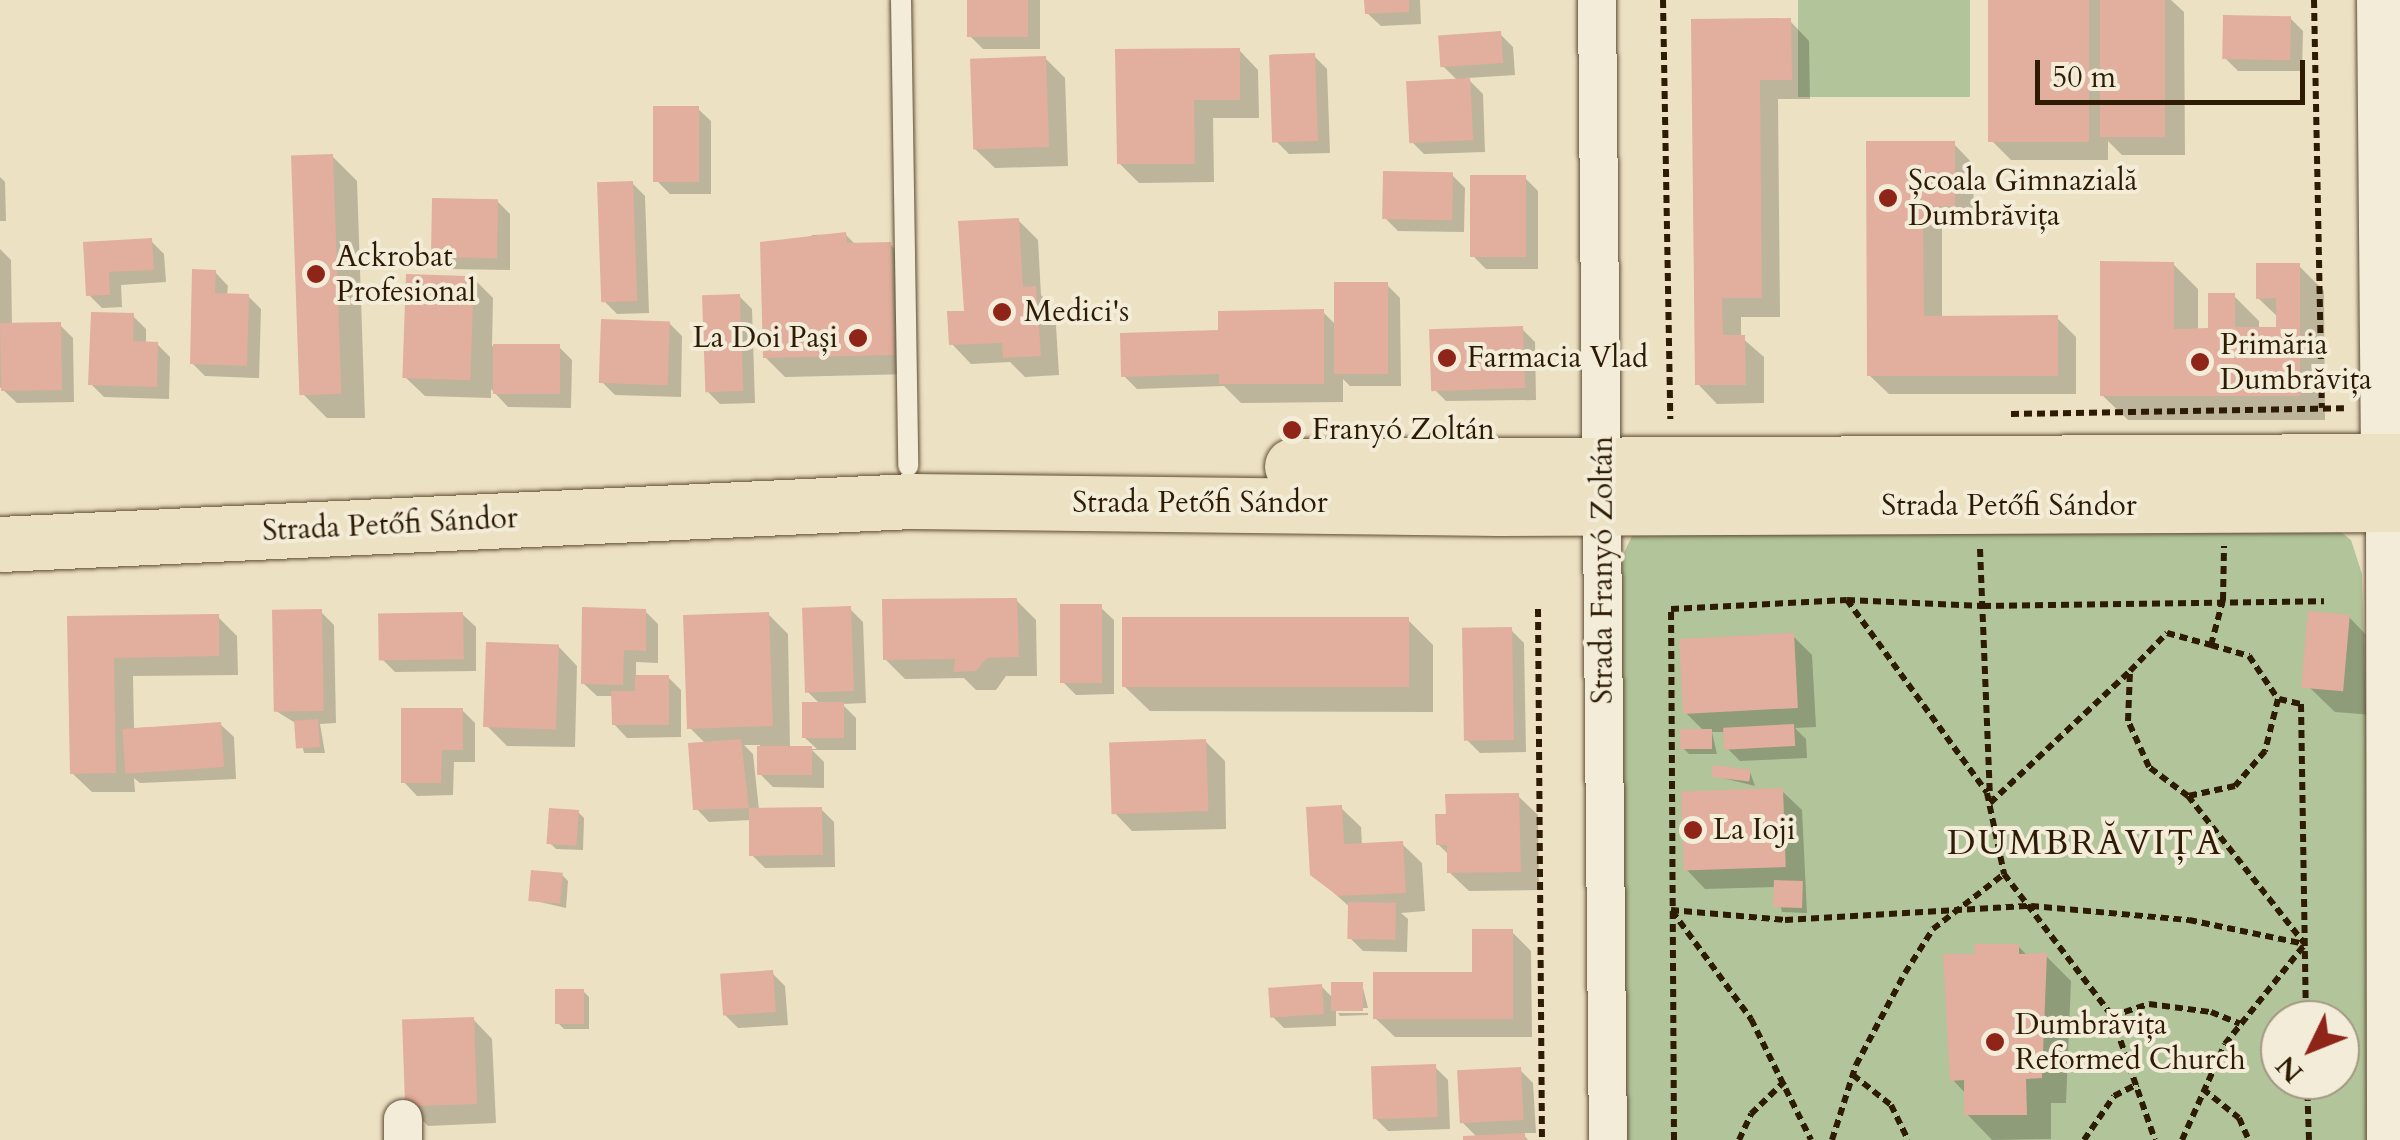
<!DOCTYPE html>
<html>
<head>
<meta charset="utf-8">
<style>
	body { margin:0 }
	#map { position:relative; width:2400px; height:1140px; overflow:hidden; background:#ede1c4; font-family:Cardo,serif }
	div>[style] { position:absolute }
	.green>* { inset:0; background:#b2c499; transform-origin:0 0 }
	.shadow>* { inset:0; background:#0003 }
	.building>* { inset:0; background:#e2ae9d; transform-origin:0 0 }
	.path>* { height:6px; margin-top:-3px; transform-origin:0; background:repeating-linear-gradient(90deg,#2e1b03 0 8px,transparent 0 13px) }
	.roads { filter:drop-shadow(0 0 2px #5e4c33) drop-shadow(0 0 2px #5e4c33) }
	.service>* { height:20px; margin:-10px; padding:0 10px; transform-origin:10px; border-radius:10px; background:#f3ecd9 }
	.minor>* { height:38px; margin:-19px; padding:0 19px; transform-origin:19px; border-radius:19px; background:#f3ecd9 }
	.tertiary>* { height:48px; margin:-24px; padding:0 24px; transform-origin:24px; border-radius:24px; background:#f3ecd9 }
	.primary>* { height:55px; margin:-27.5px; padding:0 27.5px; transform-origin:27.5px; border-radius:27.5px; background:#ede1c4 }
	.dots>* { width:28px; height:28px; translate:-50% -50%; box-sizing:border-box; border:5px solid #f3ecd9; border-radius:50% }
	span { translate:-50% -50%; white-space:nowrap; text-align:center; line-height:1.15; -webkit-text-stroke:8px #f3ecd9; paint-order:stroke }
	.poi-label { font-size:30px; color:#2e1b03 }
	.left { translate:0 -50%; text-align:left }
	.right { translate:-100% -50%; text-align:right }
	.street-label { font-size:30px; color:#2e1b03 }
	.quarter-label { font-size:35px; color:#2e1b03; letter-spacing:2.5px }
	.north { position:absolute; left:2260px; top:1000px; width:100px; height:100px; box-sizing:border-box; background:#f3ecd9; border:2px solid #a49883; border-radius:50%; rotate:227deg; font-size:28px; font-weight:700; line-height:40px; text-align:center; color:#2e1b03 }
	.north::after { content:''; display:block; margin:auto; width:35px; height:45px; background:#8f2418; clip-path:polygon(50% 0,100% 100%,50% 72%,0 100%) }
	.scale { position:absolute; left:2035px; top:60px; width:270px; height:45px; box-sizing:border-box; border:5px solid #2e1b03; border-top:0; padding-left:12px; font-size:30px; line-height:35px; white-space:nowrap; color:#2e1b03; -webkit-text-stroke:8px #f3ecd9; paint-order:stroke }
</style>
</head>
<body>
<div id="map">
	<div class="green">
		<i style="left:1798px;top:0;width:172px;height:97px"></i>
		<i style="clip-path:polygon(evenodd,2324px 519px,2351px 540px,2362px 574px,2378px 1140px,1616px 1140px,1622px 557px,1634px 532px,2324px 519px,2280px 1020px,2340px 1020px,2340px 1080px,2280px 1080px,2280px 1020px)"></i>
	</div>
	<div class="shadow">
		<i style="clip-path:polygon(969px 0,1040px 0,1040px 49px,983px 49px,970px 36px)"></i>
		<i style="clip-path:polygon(1367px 0,1420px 0,1421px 24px,1381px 26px,1367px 13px)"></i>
		<i style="clip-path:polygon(1991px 0,2171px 0,2184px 12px,2185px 155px,2122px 155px,2108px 141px,2108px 160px,2011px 160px,1992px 141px)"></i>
		<i style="clip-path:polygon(2290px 18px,2303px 31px,2302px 71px,2238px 71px,2225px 58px)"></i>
		<i style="clip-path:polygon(1694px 21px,1790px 21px,1809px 41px,1810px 99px,1778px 99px,1780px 317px,1741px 317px,1741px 337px,1764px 357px,1764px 403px,1717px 404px,1698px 384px)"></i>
		<i style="clip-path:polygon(1500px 34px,1513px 47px,1515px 75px,1467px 78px,1483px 94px,1485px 152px,1424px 154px,1411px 141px,1458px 81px,1442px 65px)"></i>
		<i style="clip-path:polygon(1239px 50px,1258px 70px,1259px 118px,1213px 118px,1214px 182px,1139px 183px,1119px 163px)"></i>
		<i style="clip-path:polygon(1314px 56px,1327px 69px,1330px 153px,1289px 154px,1276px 141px)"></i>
		<i style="clip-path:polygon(1045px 58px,1065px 78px,1068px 166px,995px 168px,975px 149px)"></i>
		<i style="clip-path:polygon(697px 108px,711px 121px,711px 194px,670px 194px,657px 181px)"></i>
		<i style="clip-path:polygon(1868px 144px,1954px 144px,1973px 164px,1974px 225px,1942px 225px,1942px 318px,2057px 318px,2076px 337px,2076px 394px,1889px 394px,1869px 375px)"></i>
		<i style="clip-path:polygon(332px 156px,357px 181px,365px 418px,327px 418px,302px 393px)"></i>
		<i style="clip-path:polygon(1452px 175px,1465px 188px,1464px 232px,1398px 231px,1385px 218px)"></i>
		<i style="clip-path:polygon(0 177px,5px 182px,6px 221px,0 221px)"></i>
		<i style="clip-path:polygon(1525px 178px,1538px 191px,1538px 269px,1486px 269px,1473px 256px)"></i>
		<i style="clip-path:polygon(632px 183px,645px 196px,649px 313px,617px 314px,604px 301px)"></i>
		<i style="clip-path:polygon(497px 201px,510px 214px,510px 270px,447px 269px,434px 256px)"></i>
		<i style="clip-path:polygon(1018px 220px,1038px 240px,1041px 295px,1055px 309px,1059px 375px,1025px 377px,1010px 362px,971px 364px,952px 344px)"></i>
		<i style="clip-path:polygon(845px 234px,856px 245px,890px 244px,909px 264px,912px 374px,785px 377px,765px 357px,812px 235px)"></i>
		<i style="clip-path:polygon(151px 241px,164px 254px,166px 282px,121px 285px,122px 307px,102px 308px,89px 295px,86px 244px)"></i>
		<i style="clip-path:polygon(0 249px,11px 260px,12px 325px,60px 325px,73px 338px,74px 402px,17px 403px,0 387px)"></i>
		<i style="clip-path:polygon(2173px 264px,2198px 289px,2198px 331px,2211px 331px,2234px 296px,2259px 321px,2259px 329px,2279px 330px,2279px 318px,2258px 298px,2299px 266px,2324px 291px,2325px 420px,2128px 420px,2102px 395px)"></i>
		<i style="clip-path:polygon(215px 272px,228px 286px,227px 296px,248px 296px,261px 309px,259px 378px,205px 376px,192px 363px)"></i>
		<i style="clip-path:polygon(473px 278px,493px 298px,492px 346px,559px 347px,572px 360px,571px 408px,508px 407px,491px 389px,491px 398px,425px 396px,405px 377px)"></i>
		<i style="clip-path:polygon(1387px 285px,1400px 298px,1401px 386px,1350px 386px,1343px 379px,1343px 402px,1241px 403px,1224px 386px,1137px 389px,1124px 376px,1221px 332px,1323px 312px,1337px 326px)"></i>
		<i style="clip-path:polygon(739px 296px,752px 309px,755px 403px,720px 404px,707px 391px)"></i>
		<i style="clip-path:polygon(133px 316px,146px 329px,146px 344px,157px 344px,170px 357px,169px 399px,104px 397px,91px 384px)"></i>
		<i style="clip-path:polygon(669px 323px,682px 336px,681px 397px,615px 395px,602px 382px)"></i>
		<i style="clip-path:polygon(1522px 329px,1535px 342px,1536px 400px,1446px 401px,1433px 388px)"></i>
		<i style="clip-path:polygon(1016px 600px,1036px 620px,1037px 676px,1006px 676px,996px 690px,976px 690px,964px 678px,905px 679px,885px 659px)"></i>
		<i style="clip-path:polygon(1100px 607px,1114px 620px,1114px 694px,1076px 695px,1063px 682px)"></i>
		<i style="clip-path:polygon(850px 609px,863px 622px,866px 703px,842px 704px,856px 718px,856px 750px,812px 750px,824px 762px,824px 788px,773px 787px,760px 774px,760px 745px,744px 745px,753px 754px,759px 810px,821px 809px,834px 822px,835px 867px,765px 868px,752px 855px,751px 820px,709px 822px,696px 808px,706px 744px,688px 726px,768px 614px,788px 634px,790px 749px,817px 749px,804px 737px,821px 705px,807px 691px)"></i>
		<i style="clip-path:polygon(645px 611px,658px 624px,658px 663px,636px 662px,636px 678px,668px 677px,681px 690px,681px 737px,627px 738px,614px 724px,614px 696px,597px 696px,583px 683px)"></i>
		<i style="clip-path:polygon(321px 612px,334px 625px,336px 723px,320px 724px,325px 753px,304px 753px,297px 724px,276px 711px)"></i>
		<i style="clip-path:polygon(462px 614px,476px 627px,476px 671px,395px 672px,382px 659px)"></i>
		<i style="clip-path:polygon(218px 617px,237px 636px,238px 675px,133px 676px,134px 728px,220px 724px,234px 737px,236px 779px,140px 783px,134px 778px,135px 792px,92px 792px,72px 773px,70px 619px)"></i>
		<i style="clip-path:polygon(2349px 617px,2374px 643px,2373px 715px,2335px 712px,2309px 687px)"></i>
		<i style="clip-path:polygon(1408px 620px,1433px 645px,1433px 712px,1150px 711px,1124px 686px)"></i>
		<i style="clip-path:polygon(1511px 630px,1524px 643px,1526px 752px,1480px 753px,1467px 740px)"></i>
		<i style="clip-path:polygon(1793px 636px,1812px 655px,1816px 727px,1795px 728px,1806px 739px,1807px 758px,1740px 761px,1727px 748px,1726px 732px,1712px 732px,1717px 754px,1689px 754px,1683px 748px,1704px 731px,1686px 713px)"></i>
		<i style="clip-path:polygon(558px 646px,577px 666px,575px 747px,507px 746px,487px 726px)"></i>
		<i style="clip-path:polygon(462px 710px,475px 723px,475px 762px,454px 762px,453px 795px,417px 796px,404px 782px)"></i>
		<i style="clip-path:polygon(1205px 741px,1225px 761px,1226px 829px,1132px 831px,1113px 811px)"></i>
		<i style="clip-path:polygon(1750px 772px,1755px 786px,1715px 776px)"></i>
		<i style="clip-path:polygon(1782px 791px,1802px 810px,1807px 913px,1782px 912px,1776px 887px,1705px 889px,1686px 869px)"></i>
		<i style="clip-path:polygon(1518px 796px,1538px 815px,1539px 890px,1469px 891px,1449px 872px,1449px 855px,1438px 844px)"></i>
		<i style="clip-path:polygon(1341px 808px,1361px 827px,1362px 846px,1402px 844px,1422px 863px,1425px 911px,1401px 913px,1408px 919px,1407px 952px,1363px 951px,1350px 938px,1350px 907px,1312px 874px)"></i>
		<i style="clip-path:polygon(578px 812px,584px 818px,583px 850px,556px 849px,550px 843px)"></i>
		<i style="clip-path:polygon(562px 875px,568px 881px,566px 908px,531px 900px)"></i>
		<i style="clip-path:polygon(1512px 932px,1531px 951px,1532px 1037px,1395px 1037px,1375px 1018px,1475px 974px)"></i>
		<i style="clip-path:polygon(2018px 946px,2028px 956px,2046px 956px,2071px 981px,2066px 1103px,2051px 1103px,2051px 1139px,1992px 1140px,1967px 1114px,1966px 1094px,1952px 1079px,1977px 957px)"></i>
		<i style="clip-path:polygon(772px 973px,785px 986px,788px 1025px,738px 1028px,725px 1015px)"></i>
		<i style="clip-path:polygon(1362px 984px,1368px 1008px,1336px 1008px,1336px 1026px,1284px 1028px,1271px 1015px,1321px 986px,1334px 999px)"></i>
		<i style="clip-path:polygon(583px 991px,589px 997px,589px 1029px,564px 1029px,558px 1023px)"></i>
		<i style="clip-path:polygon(1338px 1013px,1368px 1013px,1368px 1015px,1340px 1016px)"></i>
		<i style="clip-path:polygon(473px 1019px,492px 1039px,496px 1123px,428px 1126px,408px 1106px)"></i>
		<i style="clip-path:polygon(1435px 1067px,1448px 1080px,1450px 1129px,1388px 1131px,1375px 1118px)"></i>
		<i style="clip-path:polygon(1520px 1070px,1533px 1083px,1536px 1133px,1522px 1133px,1528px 1140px,1466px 1140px,1478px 1138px,1463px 1123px)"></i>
	</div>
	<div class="building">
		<i style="left:967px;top:0;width:61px;height:37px"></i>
		<i style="clip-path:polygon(1364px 0,1409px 0,1409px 12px,1365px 14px)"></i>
		<i style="left:1988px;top:0;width:101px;height:142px"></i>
		<i style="left:2100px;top:0;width:65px;height:137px"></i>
		<i style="left:2223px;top:15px;width:68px;height:44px;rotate:1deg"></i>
		<i style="clip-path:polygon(1791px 18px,1792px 80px,1760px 80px,1762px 298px,1722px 298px,1723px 335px,1745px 335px,1746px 385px,1695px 385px,1691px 19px)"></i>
		<i style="left:1501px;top:31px;width:32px;height:63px;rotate:86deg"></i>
		<i style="clip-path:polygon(1240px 48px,1240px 100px,1194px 100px,1195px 164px,1117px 164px,1115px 49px)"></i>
		<i style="left:1315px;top:53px;width:88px;height:46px;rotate:88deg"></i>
		<i style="left:1046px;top:56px;width:91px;height:76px;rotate:88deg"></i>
		<i style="left:1470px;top:78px;width:62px;height:64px;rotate:87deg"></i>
		<i style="left:653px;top:106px;width:46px;height:76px"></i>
		<i style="clip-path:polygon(1866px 141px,1955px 141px,1955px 206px,1923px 207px,1924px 316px,2058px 315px,2058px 376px,1867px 376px)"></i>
		<i style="left:333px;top:154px;width:240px;height:42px;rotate:88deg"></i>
		<i style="left:1383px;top:171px;width:70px;height:48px;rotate:1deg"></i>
		<i style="left:1470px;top:175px;width:56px;height:82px"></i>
		<i style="left:633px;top:181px;width:120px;height:36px;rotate:88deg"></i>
		<i style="left:432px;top:198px;width:66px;height:59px;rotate:1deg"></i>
		<i style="clip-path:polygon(1019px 218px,1023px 287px,1036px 286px,1041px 356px,1003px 358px,1002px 343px,949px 345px,947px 311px,964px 311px,958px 221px)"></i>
		<i style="clip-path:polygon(846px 232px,847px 243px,891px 242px,894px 355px,763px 358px,760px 242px)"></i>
		<i style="clip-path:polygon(152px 238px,154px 270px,109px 272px,110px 295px,86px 296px,83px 242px)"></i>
		<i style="clip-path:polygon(2100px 261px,2174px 262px,2174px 329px,2208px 328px,2208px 293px,2235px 293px,2235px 327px,2276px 327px,2276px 298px,2256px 299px,2256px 263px,2300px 263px,2300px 396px,2100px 396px)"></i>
		<i style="clip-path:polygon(192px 269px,216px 270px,215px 293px,249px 294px,247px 366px,190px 364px)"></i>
		<i style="left:406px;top:274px;width:68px;height:104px;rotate:2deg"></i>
		<i style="left:1334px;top:282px;width:54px;height:92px"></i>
		<i style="left:740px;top:294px;width:97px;height:38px;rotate:88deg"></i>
		<i style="clip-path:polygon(1324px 309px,1324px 384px,1219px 384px,1219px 374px,1121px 377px,1120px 333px,1218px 330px,1218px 311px)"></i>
		<i style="clip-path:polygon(91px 312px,134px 313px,133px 341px,158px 342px,157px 387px,88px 385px)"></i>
		<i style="left:601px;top:319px;width:69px;height:64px;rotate:2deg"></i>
		<i style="left:61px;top:322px;width:68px;height:61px;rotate:89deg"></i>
		<i style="left:1523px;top:326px;width:62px;height:94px;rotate:88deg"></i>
		<i style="left:493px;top:344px;width:67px;height:50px"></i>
		<i style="clip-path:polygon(1017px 598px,1019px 657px,987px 658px,976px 671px,954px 672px,955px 659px,883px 660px,882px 599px)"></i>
		<i style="left:1060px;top:604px;width:42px;height:79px"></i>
		<i style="left:851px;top:606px;width:85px;height:49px;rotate:88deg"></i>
		<i style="clip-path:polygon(582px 607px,646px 609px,646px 651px,624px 650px,623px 685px,581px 684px)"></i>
		<i style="left:322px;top:609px;width:102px;height:50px;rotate:89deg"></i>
		<i style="left:2308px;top:611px;width:42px;height:77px;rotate:5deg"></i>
		<i style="left:463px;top:612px;width:47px;height:85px;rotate:89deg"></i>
		<i style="left:769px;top:612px;width:114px;height:86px;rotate:88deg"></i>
		<i style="clip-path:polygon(219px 614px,219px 656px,114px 658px,116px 773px,70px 774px,67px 616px)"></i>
		<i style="left:1122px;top:617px;width:287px;height:70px"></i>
		<i style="left:1512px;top:627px;width:113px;height:50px;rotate:89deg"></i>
		<i style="left:1794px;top:633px;width:75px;height:115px;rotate:87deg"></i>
		<i style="left:486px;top:642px;width:73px;height:85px;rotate:2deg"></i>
		<i style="clip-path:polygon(635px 675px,669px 675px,669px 725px,612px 725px,611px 691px,635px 691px)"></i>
		<i style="left:802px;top:702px;width:42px;height:36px"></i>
		<i style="clip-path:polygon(401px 708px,463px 708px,463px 750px,442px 750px,441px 783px,401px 783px)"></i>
		<i style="left:318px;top:719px;width:28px;height:24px;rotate:86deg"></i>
		<i style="left:221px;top:722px;width:45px;height:99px;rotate:86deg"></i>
		<i style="left:1794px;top:724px;width:22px;height:71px;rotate:87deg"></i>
		<i style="left:1680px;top:729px;width:32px;height:20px"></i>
		<i style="clip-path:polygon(741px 739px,749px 808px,822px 807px,823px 855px,749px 856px,749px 808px,693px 810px,688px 743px)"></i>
		<i style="left:1206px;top:739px;width:72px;height:97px;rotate:88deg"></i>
		<i style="left:757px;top:746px;width:55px;height:29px"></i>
		<i style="left:1713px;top:765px;width:38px;height:12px;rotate:7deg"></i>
		<i style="left:1783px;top:788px;width:79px;height:102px;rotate:88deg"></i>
		<i style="clip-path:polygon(1519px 793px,1521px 872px,1447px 873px,1447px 845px,1436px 845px,1435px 814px,1446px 814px,1445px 794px)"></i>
		<i style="clip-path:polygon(1342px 805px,1344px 844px,1403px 841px,1406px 893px,1338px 896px,1310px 875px,1306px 807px)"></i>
		<i style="left:549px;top:808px;width:30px;height:36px;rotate:4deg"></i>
		<i style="left:531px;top:870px;width:32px;height:31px;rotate:5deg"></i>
		<i style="left:1774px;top:880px;width:29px;height:27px;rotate:2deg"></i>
		<i style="left:1348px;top:902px;width:48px;height:37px;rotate:1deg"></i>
		<i style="clip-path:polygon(1472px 929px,1513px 929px,1513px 1019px,1373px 1019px,1373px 972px,1472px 972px)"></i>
		<i style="clip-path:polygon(1974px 944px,2019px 944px,2019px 954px,2047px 953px,2042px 1078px,2026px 1079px,2027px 1115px,1964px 1115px,1964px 1080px,1950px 1081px,1943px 954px,1975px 954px)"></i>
		<i style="left:773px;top:970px;width:42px;height:53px;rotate:86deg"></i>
		<i style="left:1331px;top:982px;width:32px;height:29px"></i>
		<i style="left:1322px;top:984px;width:30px;height:54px;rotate:86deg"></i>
		<i style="left:555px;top:989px;width:29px;height:35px"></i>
		<i style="left:474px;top:1017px;width:87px;height:72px;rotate:88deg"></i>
		<i style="left:1436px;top:1064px;width:53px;height:65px;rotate:88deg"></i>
		<i style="left:1521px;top:1067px;width:53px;height:64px;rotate:87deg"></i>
		<i style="clip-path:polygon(1525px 1133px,1525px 1140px,1463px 1140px,1463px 1136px)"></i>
	</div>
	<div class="path">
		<i style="left:1663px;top:0;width:419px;rotate:89deg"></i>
		<i style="left:2314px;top:0;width:408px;rotate:88.9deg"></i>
		<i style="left:2011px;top:414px;width:333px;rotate:-1deg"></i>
		<i style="left:1980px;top:549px;width:248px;rotate:87.7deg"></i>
		<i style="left:1847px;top:600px;width:238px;rotate:54deg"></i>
		<i style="left:1987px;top:793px;width:83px;rotate:78.1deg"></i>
		<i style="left:2004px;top:874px;width:178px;rotate:52.7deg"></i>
		<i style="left:2112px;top:1016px;width:131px;rotate:70.9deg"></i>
		<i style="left:1538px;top:609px;width:531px;rotate:89.57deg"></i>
		<i style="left:2211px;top:645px;width:40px;rotate:16deg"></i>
		<i style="left:2249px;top:656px;width:52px;rotate:56deg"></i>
		<i style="left:2278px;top:699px;width:54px;rotate:104deg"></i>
		<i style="left:2265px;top:751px;width:46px;rotate:130.6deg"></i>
		<i style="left:2235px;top:786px;width:48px;rotate:168deg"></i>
		<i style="left:2188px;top:796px;width:49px;rotate:-143.4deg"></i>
		<i style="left:2149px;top:767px;width:51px;rotate:-114.5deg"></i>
		<i style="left:2128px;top:721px;width:50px;rotate:-87.7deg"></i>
		<i style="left:2130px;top:671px;width:53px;rotate:-45.8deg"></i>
		<i style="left:2167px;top:633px;width:46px;rotate:15.3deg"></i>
		<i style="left:2211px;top:645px;width:47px;rotate:-75.1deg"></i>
		<i style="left:2223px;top:600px;width:54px;rotate:-88.9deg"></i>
		<i style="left:2279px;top:699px;width:23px;rotate:13deg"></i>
		<i style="left:2301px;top:704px;width:316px;rotate:89.1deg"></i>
		<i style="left:2188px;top:796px;width:187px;rotate:51.7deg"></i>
		<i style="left:1990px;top:803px;width:191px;rotate:-43.3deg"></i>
		<i style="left:1671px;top:910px;width:114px;rotate:5deg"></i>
		<i style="left:1785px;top:920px;width:246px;rotate:-3.3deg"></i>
		<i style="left:2031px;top:906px;width:159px;rotate:5.1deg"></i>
		<i style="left:2189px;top:920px;width:118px;rotate:11.7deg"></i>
		<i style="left:1672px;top:911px;width:134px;rotate:53.8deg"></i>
		<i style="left:1751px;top:1019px;width:135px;rotate:63.6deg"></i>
		<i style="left:2112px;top:1016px;width:39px;rotate:-18deg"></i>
		<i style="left:2149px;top:1004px;width:63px;rotate:7.4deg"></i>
		<i style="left:2211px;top:1012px;width:31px;rotate:22deg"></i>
		<i style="left:1853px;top:1075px;width:48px;rotate:38.3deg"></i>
		<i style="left:1891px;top:1105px;width:39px;rotate:64deg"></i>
		<i style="left:2307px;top:1080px;width:60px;rotate:88.1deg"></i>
		<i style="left:2203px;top:1089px;width:46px;rotate:38.9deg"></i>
		<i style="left:2239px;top:1118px;width:24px;rotate:66deg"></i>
		<i style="left:1674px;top:1140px;width:531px;rotate:-90.32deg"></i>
		<i style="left:1671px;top:609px;width:176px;rotate:-2.9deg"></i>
		<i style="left:1847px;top:600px;width:136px;rotate:2.5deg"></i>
		<i style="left:1983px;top:606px;width:341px;rotate:-0.8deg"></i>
		<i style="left:1739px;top:1140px;width:29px;rotate:-65deg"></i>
		<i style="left:1751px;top:1114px;width:49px;rotate:-44.2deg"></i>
		<i style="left:1832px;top:1140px;width:79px;rotate:-72.3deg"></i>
		<i style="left:1856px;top:1065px;width:104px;rotate:-62deg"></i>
		<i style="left:1905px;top:973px;width:52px;rotate:-57.5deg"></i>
		<i style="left:1933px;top:929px;width:90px;rotate:-37.8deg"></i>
		<i style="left:2084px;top:1140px;width:53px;rotate:-55.7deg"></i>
		<i style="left:2114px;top:1096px;width:27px;rotate:-27deg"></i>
		<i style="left:2182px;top:1140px;width:105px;rotate:-65.9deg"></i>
		<i style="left:2225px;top:1044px;width:128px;rotate:-51.3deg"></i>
	</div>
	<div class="roads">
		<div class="service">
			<i style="left:901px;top:0;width:466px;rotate:89.1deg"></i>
		</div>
		<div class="minor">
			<i style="left:1597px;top:0;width:1140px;rotate:89.45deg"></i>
			<i style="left:2385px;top:504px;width:636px;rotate:89.91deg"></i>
			<i style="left:403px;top:1140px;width:21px;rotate:-90deg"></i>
		</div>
		<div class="tertiary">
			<i style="left:2381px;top:0;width:496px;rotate:89.5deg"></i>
		</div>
		<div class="primary">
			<i style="left:1292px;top:466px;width:1108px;rotate:-0.26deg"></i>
			<i style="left:0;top:544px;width:913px;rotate:-2.7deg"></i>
			<i style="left:912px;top:501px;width:587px;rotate:0.68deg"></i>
			<i style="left:1499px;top:508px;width:901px;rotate:-0.25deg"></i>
		</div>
	</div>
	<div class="dots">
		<i style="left:1888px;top:198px;background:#8f2418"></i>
		<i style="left:316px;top:274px;background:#8f2418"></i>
		<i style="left:1002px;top:312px;background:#8f2418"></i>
		<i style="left:858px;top:338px;background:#8f2418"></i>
		<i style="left:1447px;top:358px;background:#8f2418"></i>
		<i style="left:2200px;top:362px;background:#8f2418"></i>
		<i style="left:1292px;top:430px;background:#8f2418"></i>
		<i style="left:1693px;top:830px;background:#8f2418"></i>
		<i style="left:1995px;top:1042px;background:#8f2418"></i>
	</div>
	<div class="poi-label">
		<span class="left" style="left:1908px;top:198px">Școala Gimnazială<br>Dumbrăvița</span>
		<span class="left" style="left:336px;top:274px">Ackrobat<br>Profesional</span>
		<span class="left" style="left:1024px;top:312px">Medici's</span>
		<span class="right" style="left:838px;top:338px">La Doi Pași</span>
		<span class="left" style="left:2220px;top:362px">Primăria<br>Dumbrăvița</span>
		<span class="left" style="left:1467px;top:358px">Farmacia Vlad</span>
		<span class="left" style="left:1312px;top:430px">Franyó Zoltán</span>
		<span class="left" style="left:1713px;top:830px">La Ioji</span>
		<span class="left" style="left:2015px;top:1042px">Dumbrăvița<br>Reformed Church</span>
	</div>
	<div class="street-label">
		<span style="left:1200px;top:503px">Strada Petőfi Sándor</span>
		<span style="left:2009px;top:506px">Strada Petőfi Sándor</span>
		<span style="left:390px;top:525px;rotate:-3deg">Strada Petőfi Sándor</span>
		<span style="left:1603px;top:570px;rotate:-90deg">Strada Franyó Zoltán</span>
	</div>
	<div class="quarter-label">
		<span style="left:2085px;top:843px">DUMBRĂVIȚA</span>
	</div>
	<div class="north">N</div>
	<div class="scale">50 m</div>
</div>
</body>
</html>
